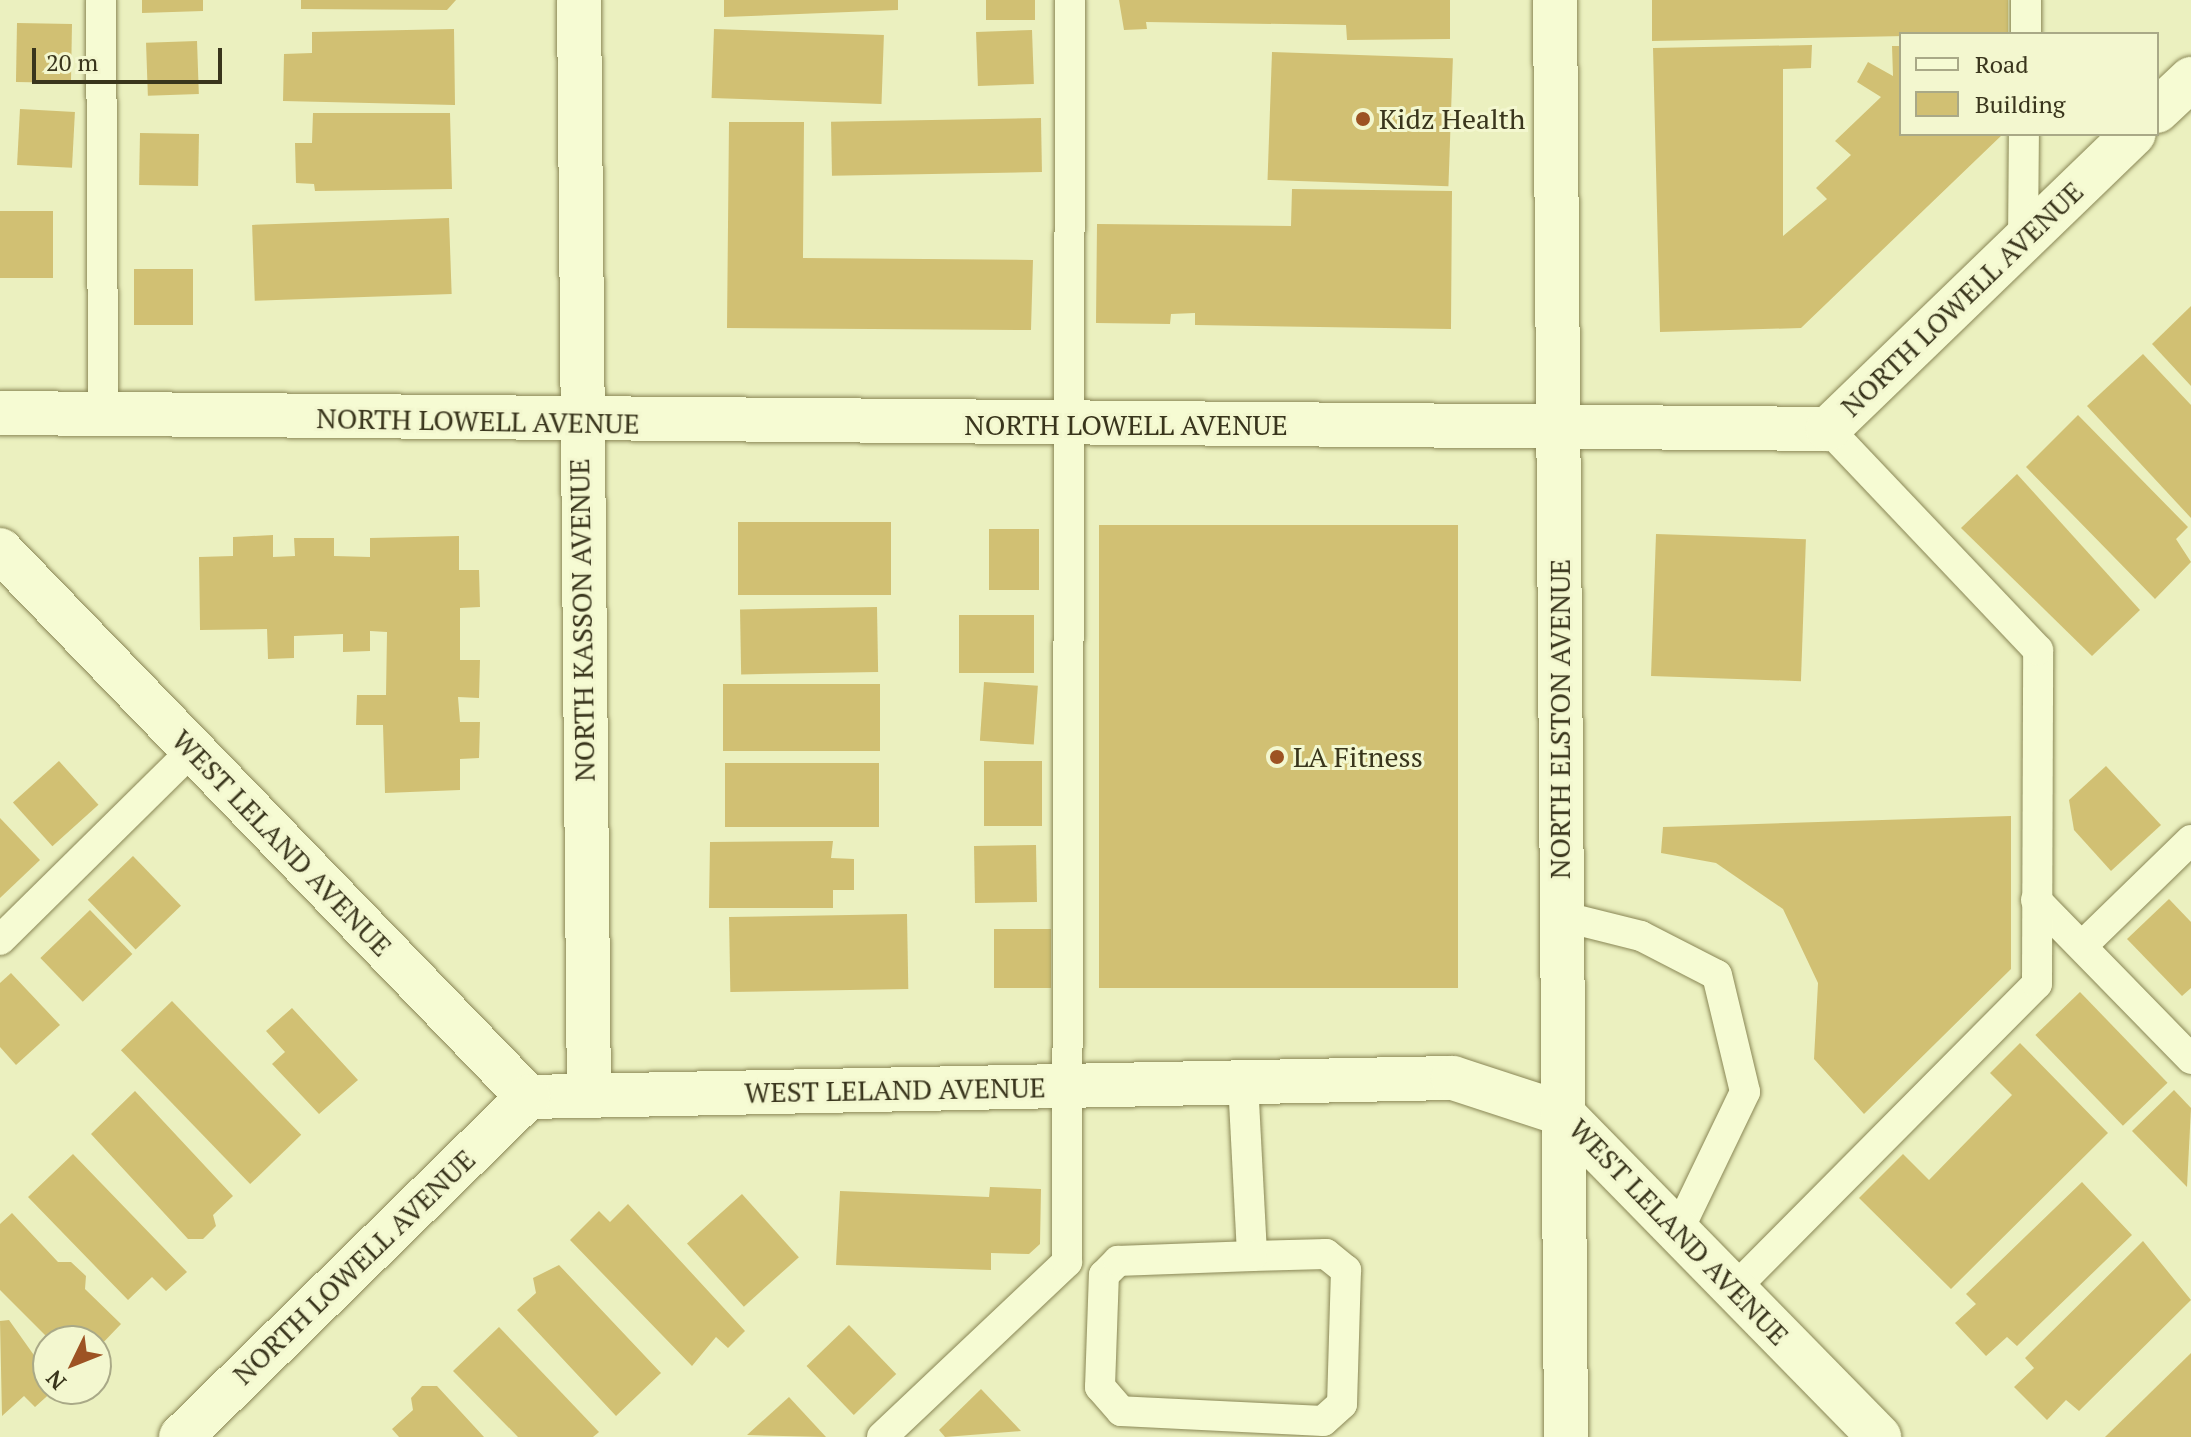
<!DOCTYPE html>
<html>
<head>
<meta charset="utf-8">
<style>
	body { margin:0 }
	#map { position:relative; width:2191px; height:1437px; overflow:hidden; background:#ebf0bf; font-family:"PT Serif",serif }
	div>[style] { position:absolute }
	.building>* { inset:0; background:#d1c073; transform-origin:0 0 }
	.roads { filter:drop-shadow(0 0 2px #8a8756) drop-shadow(0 0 2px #8a8756) }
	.service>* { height:30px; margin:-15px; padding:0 15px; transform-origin:15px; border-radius:15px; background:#f6fbd3 }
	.minor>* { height:44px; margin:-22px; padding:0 22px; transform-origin:22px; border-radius:22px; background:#f6fbd3 }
	.secondary>* { height:44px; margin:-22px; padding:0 22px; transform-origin:22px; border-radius:22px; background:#f6fbd3 }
	.dots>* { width:22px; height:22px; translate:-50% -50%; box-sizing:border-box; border:4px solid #f3f7cf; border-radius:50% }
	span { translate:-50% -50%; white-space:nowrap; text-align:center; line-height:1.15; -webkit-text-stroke:6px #f3f7cf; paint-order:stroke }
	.poi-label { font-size:28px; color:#39351c }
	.left { translate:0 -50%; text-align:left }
	.street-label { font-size:28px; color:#39351c }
	.legend { position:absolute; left:1899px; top:32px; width:260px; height:104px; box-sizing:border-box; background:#f3f7cf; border:2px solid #a9a987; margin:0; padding:10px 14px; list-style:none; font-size:24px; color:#39351c }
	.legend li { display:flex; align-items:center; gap:16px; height:40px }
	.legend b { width:40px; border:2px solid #a9a987 }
	.north { position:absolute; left:32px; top:1325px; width:80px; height:80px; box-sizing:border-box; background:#f3f7cf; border:2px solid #a9a987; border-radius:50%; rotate:227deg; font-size:22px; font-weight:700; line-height:32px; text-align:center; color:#39351c }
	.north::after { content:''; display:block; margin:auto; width:28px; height:36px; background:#9d5323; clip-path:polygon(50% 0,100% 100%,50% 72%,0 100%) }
	.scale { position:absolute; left:32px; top:48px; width:190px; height:36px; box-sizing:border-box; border:4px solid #39351c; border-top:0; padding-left:10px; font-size:24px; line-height:28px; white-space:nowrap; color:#39351c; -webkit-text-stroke:6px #f3f7cf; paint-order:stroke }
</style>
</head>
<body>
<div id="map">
	<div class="building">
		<i style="clip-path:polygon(142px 0,203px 0,203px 11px,142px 13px)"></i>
		<i style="clip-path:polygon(301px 0,456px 0,447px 10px,301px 9px)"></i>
		<i style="clip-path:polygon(724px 0,898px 0,898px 10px,724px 17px)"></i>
		<i style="left:986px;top:0;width:49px;height:20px"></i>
		<i style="clip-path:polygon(1119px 0,1450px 0,1450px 39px,1347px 40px,1346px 25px,1146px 22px,1147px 29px,1124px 30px)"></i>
		<i style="clip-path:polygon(1652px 0,2008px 0,2008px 34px,1652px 41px)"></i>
		<i style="left:17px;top:23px;width:55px;height:59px;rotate:1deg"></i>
		<i style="clip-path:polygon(454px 29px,455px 105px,283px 101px,284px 54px,312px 53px,312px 32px)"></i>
		<i style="left:714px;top:29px;width:170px;height:69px;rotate:2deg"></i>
		<i style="left:1032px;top:30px;width:54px;height:56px;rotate:88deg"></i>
		<i style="left:197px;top:41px;width:53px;height:51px;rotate:88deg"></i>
		<i style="clip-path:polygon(1812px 45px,1811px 68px,1783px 69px,1783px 236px,1827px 199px,1816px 188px,1851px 155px,1835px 141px,1881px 97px,1857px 82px,1868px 62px,1893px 76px,1892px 46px,1901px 46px,1901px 134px,2003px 134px,1801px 328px,1660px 332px,1653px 48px)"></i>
		<i style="left:1272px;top:52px;width:181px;height:128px;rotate:2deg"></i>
		<i style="left:20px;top:109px;width:55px;height:56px;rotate:3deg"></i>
		<i style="clip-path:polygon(313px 113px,450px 113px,452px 189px,315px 191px,314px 184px,296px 183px,295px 143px,312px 143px)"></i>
		<i style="left:1041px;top:118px;width:54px;height:210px;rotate:89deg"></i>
		<i style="clip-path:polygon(729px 122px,804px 122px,803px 258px,1033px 260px,1031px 330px,727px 328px)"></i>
		<i style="left:140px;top:133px;width:59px;height:52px;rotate:1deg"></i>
		<i style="clip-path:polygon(1292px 189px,1452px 191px,1451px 329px,1195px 325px,1195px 313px,1171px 314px,1170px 324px,1096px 323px,1097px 224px,1291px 226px)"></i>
		<i style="left:53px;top:211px;width:67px;height:53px;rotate:90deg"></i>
		<i style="left:449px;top:218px;width:76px;height:197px;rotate:88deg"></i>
		<i style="left:134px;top:269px;width:59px;height:56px"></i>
		<i style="clip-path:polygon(2191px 306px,2191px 386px,2152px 344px)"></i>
		<i style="clip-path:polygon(2143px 354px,2191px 405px,2191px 518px,2087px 406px)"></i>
		<i style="clip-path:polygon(2078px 415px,2188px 527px,2176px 539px,2191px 562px,2155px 599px,2026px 467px)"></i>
		<i style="clip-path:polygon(2017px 474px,2140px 610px,2092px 656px,1961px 528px)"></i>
		<i style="left:738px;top:522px;width:153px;height:73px"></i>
		<i style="left:1099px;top:525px;width:359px;height:463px"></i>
		<i style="left:989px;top:529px;width:50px;height:61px"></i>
		<i style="left:1656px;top:534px;width:150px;height:142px;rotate:2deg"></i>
		<i style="clip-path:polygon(273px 535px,273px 557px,295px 556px,294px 538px,334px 538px,334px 556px,370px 557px,370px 538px,459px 536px,459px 570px,479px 570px,480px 607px,460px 608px,460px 660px,480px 660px,479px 698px,458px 697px,460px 722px,480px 722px,479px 758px,460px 759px,460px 790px,385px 793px,383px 725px,356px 725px,357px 695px,386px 695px,387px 632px,370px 631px,370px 651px,343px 652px,343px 634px,294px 636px,294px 658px,268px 659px,267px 629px,200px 630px,199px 557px,233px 556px,233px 537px)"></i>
		<i style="left:877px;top:607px;width:65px;height:137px;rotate:89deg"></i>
		<i style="left:959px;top:615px;width:75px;height:58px"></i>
		<i style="left:984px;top:682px;width:54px;height:59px;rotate:4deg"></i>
		<i style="left:723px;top:684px;width:157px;height:67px"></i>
		<i style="left:59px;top:761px;width:59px;height:62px;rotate:48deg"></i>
		<i style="left:984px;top:761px;width:58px;height:65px"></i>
		<i style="left:725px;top:763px;width:154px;height:64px"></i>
		<i style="clip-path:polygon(2106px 766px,2161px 825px,2111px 871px,2074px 830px,2069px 800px)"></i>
		<i style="clip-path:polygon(2011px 816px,2011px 969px,1864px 1114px,1814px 1059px,1818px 983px,1783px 909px,1716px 863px,1661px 853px,1663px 827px)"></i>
		<i style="clip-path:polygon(0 818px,40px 860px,0 898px)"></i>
		<i style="clip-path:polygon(833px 841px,831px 858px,854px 859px,854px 890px,833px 890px,833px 908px,709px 908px,710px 842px)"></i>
		<i style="left:1036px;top:845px;width:57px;height:62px;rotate:89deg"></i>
		<i style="left:133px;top:856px;width:69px;height:63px;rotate:46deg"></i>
		<i style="clip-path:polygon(2169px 899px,2191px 922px,2191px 988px,2182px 996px,2127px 939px)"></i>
		<i style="left:90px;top:910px;width:61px;height:69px;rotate:46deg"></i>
		<i style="left:907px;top:914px;width:75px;height:178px;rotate:89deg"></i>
		<i style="left:994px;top:929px;width:57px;height:59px"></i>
		<i style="clip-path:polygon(11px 973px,60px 1025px,16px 1065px,0 1047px,0 983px)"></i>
		<i style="left:2080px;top:992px;width:126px;height:62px;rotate:46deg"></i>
		<i style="left:172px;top:1001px;width:186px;height:71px;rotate:46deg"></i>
		<i style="clip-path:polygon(292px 1008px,358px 1080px,319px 1114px,272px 1064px,285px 1052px,266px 1031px)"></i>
		<i style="clip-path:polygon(2020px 1043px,2108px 1133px,1951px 1289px,1859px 1198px,1903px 1154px,1929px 1180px,2012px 1095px,1990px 1073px)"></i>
		<i style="clip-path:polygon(2174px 1090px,2191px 1108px,2187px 1187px,2132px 1131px)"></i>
		<i style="clip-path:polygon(135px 1091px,233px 1196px,213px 1215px,216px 1226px,203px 1239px,188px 1239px,91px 1134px)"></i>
		<i style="clip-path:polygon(73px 1154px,187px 1272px,166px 1291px,152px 1277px,128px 1300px,28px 1197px)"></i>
		<i style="clip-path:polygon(2082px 1182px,2132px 1235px,2017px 1346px,2007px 1337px,1986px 1356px,1955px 1323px,1976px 1304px,1966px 1294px)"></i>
		<i style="clip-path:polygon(990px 1187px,1041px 1189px,1040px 1244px,1029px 1254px,991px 1253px,991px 1270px,836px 1265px,840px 1191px,989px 1197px)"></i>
		<i style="left:742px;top:1194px;width:85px;height:74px;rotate:48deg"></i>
		<i style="clip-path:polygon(628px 1204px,745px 1331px,728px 1348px,716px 1337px,692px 1366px,570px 1240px,599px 1211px,610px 1222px)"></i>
		<i style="clip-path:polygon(12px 1213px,58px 1262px,71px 1262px,86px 1276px,85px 1289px,121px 1324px,96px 1350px,86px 1336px,51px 1341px,0 1290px,0 1224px)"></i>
		<i style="clip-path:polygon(2143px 1241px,2191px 1300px,2079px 1411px,2066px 1400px,2047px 1420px,2014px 1387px,2034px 1368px,2025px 1358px)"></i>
		<i style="clip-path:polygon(559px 1265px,661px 1373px,616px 1416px,517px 1310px,536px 1293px,533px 1278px)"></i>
		<i style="clip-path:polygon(9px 1320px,48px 1375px,48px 1389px,55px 1389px,35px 1407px,24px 1396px,2px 1416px,0 1321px)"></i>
		<i style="left:849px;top:1325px;width:68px;height:59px;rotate:46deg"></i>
		<i style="clip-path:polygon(499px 1327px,599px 1432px,593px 1437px,518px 1437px,453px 1371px)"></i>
		<i style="clip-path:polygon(2191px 1353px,2191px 1437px,2105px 1437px)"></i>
		<i style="clip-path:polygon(422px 1386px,437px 1386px,484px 1437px,399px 1437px,392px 1429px,413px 1410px,411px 1398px)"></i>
		<i style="clip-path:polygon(981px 1389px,1021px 1431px,945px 1437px,939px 1430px)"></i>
		<i style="clip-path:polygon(789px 1397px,826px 1437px,747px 1435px)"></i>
	</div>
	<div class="roads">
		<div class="service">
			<i style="left:101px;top:0;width:416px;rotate:89.7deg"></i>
			<i style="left:2026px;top:34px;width:34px;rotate:-90deg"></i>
			<i style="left:2023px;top:240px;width:106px;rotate:-89.5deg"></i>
			<i style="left:2036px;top:900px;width:222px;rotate:45.7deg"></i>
			<i style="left:1561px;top:916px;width:82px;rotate:14deg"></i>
			<i style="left:1641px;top:936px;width:85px;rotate:27.2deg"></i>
			<i style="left:1717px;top:975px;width:120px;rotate:76.5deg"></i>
			<i style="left:1745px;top:1092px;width:154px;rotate:115.7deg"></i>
			<i style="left:0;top:940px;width:271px;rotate:-44.6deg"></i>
			<i style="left:2082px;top:946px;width:152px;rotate:-44.2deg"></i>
			<i style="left:1243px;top:1082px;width:174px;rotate:87deg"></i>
			<i style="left:1252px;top:1256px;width:74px;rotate:-1.5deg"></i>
			<i style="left:1326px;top:1254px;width:26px;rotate:39deg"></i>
			<i style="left:1346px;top:1270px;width:134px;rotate:91.7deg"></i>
			<i style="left:1342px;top:1404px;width:25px;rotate:138deg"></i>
			<i style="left:1323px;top:1421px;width:202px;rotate:-177.2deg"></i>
			<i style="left:1121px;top:1411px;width:32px;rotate:-131deg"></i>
			<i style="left:1100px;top:1387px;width:112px;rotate:-88deg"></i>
			<i style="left:1104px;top:1275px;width:20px;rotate:-45deg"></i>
			<i style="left:1118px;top:1261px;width:134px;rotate:-2.1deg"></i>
			<i style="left:1734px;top:1289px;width:430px;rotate:-45.2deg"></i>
			<i style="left:2037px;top:984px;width:334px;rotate:-89.8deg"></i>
			<i style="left:2038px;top:650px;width:305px;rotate:-133.5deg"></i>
			<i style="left:882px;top:1437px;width:255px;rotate:-43.4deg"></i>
			<i style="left:1067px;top:1262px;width:1262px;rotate:-89.86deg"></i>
		</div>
		<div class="minor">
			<i style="left:579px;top:0;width:1096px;rotate:89.48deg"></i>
			<i style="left:2157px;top:111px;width:47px;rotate:-43.3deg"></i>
			<i style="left:0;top:413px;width:1828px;rotate:0.5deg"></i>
			<i style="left:1828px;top:429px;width:425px;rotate:-44deg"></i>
			<i style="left:0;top:550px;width:760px;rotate:46.01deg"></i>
			<i style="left:528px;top:1097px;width:925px;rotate:-1.18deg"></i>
			<i style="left:1453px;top:1078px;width:116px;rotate:18.1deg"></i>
			<i style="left:1563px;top:1114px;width:452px;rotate:45.6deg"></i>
			<i style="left:181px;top:1437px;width:486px;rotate:-44.4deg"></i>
		</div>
		<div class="secondary">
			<i style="left:1555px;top:0;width:1437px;rotate:89.56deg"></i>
		</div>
	</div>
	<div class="dots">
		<i style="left:1363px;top:119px;background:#9d5323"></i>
		<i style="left:1277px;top:757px;background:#9d5323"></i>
	</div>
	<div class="poi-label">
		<span class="left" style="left:1379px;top:119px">Kidz Health</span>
		<span class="left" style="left:1293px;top:757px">LA Fitness</span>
	</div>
	<div class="street-label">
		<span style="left:1962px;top:299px;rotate:-44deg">NORTH LOWELL AVENUE</span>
		<span style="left:478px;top:421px;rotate:1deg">NORTH LOWELL AVENUE</span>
		<span style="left:1126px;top:425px">NORTH LOWELL AVENUE</span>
		<span style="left:582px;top:620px;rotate:-91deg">NORTH KASSON AVENUE</span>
		<span style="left:1560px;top:719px;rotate:-90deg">NORTH ELSTON AVENUE</span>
		<span style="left:282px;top:843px;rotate:46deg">WEST LELAND AVENUE</span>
		<span style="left:895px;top:1090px;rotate:-1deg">WEST LELAND AVENUE</span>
		<span style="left:1679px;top:1232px;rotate:46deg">WEST LELAND AVENUE</span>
		<span style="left:354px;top:1267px;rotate:-44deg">NORTH LOWELL AVENUE</span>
	</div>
	<ul class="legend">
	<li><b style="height:10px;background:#f6fbd3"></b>Road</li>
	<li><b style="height:22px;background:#d1c073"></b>Building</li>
	</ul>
	<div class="north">N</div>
	<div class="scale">20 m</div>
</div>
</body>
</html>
